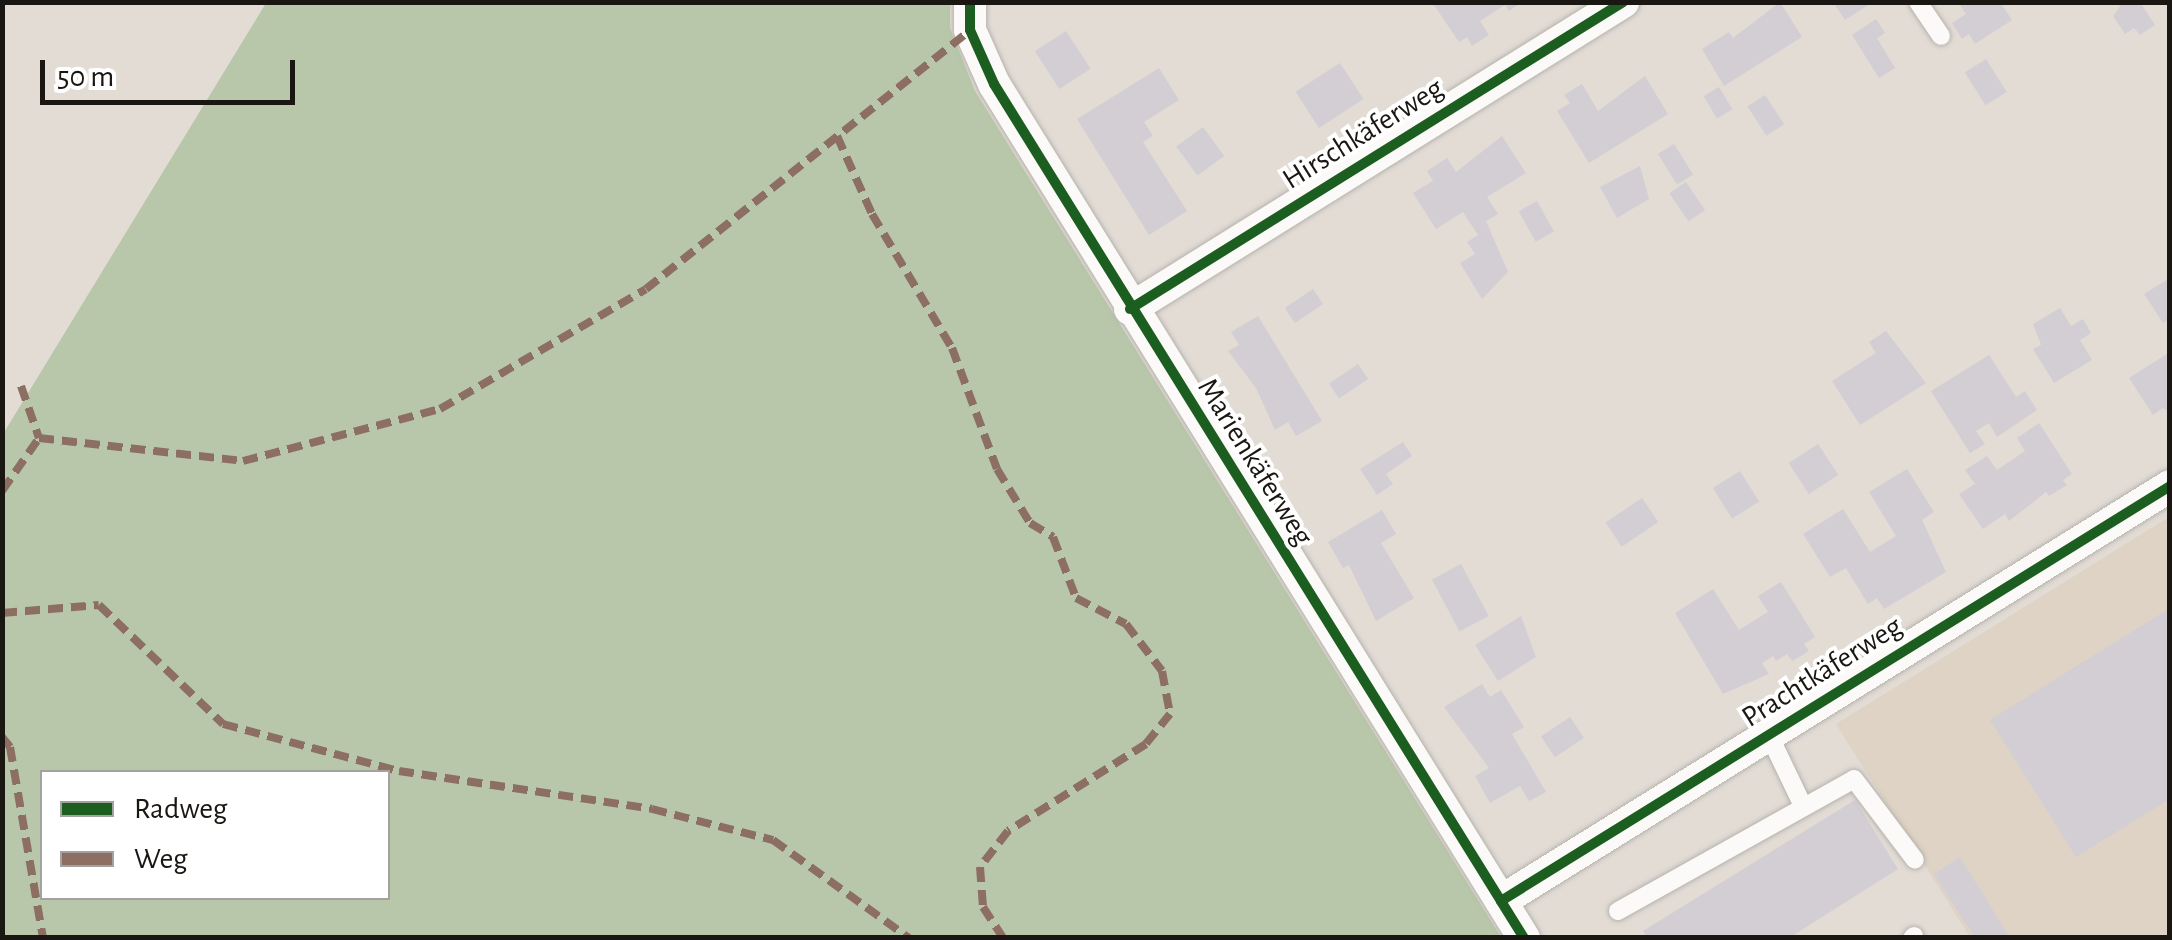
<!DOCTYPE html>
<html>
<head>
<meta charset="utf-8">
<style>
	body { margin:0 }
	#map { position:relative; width:2172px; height:940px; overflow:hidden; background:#e2dcd5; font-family:"Alegreya Sans",sans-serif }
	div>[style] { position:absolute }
	.built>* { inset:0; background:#ded3c5 }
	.forest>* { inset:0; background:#b8c7a9 }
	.building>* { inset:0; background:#d3ced4; transform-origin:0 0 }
	.roads { filter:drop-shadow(0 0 2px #b7b2ad) drop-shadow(0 0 2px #b7b2ad) }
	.lane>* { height:18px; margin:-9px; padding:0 9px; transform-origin:9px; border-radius:9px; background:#fbfaf9 }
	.street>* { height:32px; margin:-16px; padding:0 16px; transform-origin:16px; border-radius:16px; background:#fbfaf9 }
	.quiet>* { height:8px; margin-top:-4px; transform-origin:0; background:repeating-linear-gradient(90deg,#8d6e63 0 15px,transparent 0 23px) }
	.cycleway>* { height:10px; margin:-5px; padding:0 5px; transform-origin:5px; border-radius:5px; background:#1b5e20 }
	span { translate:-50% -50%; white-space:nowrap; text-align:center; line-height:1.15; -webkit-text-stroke:8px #fff; paint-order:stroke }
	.street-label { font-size:30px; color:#1a1612 }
	.frame { position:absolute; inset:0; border:5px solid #1a1612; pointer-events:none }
	.legend { position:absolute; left:40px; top:770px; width:350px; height:130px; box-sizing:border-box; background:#fff; border:2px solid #a3a2a0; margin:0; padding:12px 18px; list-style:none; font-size:30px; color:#1a1612 }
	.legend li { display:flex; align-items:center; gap:20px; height:50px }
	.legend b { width:50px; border:2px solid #a3a2a0 }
	.scale { position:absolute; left:40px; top:60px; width:255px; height:45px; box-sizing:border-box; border:5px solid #1a1612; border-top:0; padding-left:12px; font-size:30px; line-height:35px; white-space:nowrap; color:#1a1612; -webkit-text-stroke:8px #fff; paint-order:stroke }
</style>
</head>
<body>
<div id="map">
	<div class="built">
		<i style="clip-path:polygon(2169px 517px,2169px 937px,1970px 937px,1836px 724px)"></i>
	</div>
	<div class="forest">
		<i style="clip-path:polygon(evenodd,266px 3px,950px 3px,950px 28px,975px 91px,1501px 937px,3px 937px,3px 434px,266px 3px,42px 772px,388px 772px,388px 898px,42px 898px,42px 772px)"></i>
	</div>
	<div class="building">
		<i style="clip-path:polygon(1522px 2px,1509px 11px,1505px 5px,1480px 21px,1489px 35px,1472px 46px,1467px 37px,1459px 42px,1434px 5px)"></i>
		<i style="clip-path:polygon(1780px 2px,1802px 37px,1724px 86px,1702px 49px,1729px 32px,1733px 38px)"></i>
		<i style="clip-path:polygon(1833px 2px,1873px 2px,1845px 20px)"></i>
		<i style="clip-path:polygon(1958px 2px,2000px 2px,2012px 20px,1975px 44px,1969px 34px,1962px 39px,1952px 23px,1966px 14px)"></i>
		<i style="clip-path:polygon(2123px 2px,2140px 2px,2155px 25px,2140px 35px,2134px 28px,2125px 34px,2113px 16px)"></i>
		<i style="clip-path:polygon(1876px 19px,1885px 33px,1877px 38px,1895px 68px,1879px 78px,1852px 35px)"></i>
		<i style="left:1066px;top:31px;width:45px;height:37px;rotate:57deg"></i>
		<i style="left:1986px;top:59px;width:39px;height:25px;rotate:58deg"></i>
		<i style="left:1340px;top:63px;width:43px;height:53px;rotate:57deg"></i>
		<i style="clip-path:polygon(1159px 68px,1179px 100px,1144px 122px,1153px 136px,1143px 142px,1187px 211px,1149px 235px,1077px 119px)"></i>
		<i style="clip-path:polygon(1645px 76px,1668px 114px,1589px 163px,1557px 111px,1570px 103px,1564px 95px,1582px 84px,1598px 111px)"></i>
		<i style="left:1719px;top:87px;width:26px;height:18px;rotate:59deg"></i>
		<i style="left:1765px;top:95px;width:35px;height:21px;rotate:57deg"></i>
		<i style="left:1203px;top:127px;width:36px;height:33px;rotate:54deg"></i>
		<i style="clip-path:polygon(1502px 136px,1526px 173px,1487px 197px,1498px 214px,1486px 221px,1508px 272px,1482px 299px,1460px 263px,1475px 254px,1467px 242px,1478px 235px,1463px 212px,1436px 229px,1413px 193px,1433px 181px,1427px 171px,1447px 158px,1456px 172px)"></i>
		<i style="left:1674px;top:144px;width:36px;height:19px;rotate:58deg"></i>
		<i style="clip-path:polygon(1640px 166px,1649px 199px,1617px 218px,1600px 187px)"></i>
		<i style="left:1686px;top:182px;width:34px;height:20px;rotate:56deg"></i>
		<i style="left:1537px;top:201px;width:35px;height:21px;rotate:61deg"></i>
		<i style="clip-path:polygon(2168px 279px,2170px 319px,2163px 323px,2144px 294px)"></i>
		<i style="left:1313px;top:289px;width:18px;height:34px;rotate:56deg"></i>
		<i style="clip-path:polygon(2060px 308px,2071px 326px,2083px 319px,2091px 333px,2080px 340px,2092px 360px,2054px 383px,2033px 349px,2041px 345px,2033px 324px)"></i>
		<i style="clip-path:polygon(1258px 316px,1322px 421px,1296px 436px,1288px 422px,1275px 430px,1256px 388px,1228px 351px,1239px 345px,1231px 332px)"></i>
		<i style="clip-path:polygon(1886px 331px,1926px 383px,1860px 425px,1832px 381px,1876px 353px,1869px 342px)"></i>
		<i style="clip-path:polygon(2170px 352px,2170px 413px,2163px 408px,2153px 415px,2129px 378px)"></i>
		<i style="clip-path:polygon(1989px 355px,2016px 397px,2025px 391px,2037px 410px,1997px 437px,1989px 423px,1976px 431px,1985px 444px,1970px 453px,1931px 391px)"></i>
		<i style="left:1358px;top:364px;width:18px;height:35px;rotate:56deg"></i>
		<i style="clip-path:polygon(2039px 423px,2072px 474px,2063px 480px,2067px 485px,2049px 496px,2046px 492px,2009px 521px,2005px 514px,1983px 529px,1959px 494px,1975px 484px,1965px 470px,1987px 456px,1997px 470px,2025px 451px,2017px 438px)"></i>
		<i style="clip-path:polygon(1403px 442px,1412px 456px,1386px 474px,1393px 484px,1377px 495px,1360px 469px)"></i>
		<i style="left:1818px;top:444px;width:37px;height:35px;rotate:57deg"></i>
		<i style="clip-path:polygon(1907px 469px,1934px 512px,1922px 520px,1946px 572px,1884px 609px,1877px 598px,1868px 604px,1846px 568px,1830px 577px,1803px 534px,1843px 509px,1870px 552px,1896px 536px,1869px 492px)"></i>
		<i style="left:1740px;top:471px;width:36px;height:32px;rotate:58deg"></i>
		<i style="left:1642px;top:498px;width:29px;height:44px;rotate:56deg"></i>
		<i style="clip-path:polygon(1382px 510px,1396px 534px,1381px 543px,1414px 598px,1376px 621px,1349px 565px,1343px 568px,1328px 542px)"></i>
		<i style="left:1461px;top:564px;width:59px;height:33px;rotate:62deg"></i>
		<i style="clip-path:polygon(1781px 582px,1815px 637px,1804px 644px,1809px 651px,1792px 661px,1787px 654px,1776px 661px,1773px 656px,1762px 663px,1769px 674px,1723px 694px,1675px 613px,1713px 589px,1739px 630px,1768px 612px,1758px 596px)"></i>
		<i style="clip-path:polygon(2170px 608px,2170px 799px,2076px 857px,1990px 720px)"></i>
		<i style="clip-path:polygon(1521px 616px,1536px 657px,1498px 681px,1475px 645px)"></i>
		<i style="clip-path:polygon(1482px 684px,1490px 697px,1501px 690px,1524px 727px,1512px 734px,1546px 792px,1529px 801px,1520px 786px,1490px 803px,1475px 776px,1489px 768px,1444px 707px)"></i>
		<i style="left:1570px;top:717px;width:25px;height:35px;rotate:56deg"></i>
		<i style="clip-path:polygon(1855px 800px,1898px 869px,1789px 938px,1647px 938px,1643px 931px)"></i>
		<i style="clip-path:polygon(1960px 857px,2010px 938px,1975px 938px,1934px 874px)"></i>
	</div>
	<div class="roads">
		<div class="lane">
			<i style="left:1918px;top:2px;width:41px;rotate:55.9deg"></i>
			<i style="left:1769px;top:735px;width:79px;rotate:64.4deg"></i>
			<i style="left:1618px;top:911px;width:270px;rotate:-29.2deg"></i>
			<i style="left:1854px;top:779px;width:101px;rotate:53deg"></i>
			<i style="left:1912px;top:938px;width:3px;rotate:-45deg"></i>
		</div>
		<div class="street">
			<i style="left:970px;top:2px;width:28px;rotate:90deg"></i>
			<i style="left:970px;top:30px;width:59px;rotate:66deg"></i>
			<i style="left:994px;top:84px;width:1005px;rotate:58.18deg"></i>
			<i style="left:1130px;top:309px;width:581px;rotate:-31.91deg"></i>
			<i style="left:1501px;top:901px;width:787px;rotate:-31.81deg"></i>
		</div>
	</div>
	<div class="quiet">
		<i style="left:837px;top:136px;width:85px;rotate:65.8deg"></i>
		<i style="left:872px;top:214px;width:156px;rotate:59.2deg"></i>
		<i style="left:952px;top:348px;width:129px;rotate:69.6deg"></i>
		<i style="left:997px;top:469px;width:63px;rotate:58.6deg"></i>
		<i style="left:1030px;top:523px;width:27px;rotate:31deg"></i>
		<i style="left:1053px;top:537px;width:65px;rotate:69.3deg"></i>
		<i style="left:1076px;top:598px;width:56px;rotate:27.5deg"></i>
		<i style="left:1126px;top:624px;width:59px;rotate:52.5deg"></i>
		<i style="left:1162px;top:671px;width:44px;rotate:79.5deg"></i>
		<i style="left:1170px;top:714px;width:38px;rotate:129deg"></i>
		<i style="left:1146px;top:744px;width:163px;rotate:147.8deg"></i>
		<i style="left:1008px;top:831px;width:46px;rotate:127.9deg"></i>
		<i style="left:980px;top:867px;width:40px;rotate:85.7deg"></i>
		<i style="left:983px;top:907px;width:37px;rotate:57deg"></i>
		<i style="left:21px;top:386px;width:55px;rotate:70.9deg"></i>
		<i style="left:39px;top:438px;width:205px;rotate:6.4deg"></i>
		<i style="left:243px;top:461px;width:204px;rotate:-14.8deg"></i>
		<i style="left:440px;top:409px;width:238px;rotate:-30.2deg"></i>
		<i style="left:646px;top:289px;width:415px;rotate:-38.6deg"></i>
		<i style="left:2px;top:491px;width:65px;rotate:-55.1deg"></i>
		<i style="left:2px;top:613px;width:97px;rotate:-4.7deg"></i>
		<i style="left:99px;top:605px;width:172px;rotate:43.8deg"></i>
		<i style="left:223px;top:724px;width:182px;rotate:15deg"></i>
		<i style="left:399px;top:771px;width:256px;rotate:8.5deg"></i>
		<i style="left:652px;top:809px;width:125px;rotate:14.4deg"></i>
		<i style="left:773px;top:840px;width:168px;rotate:35.8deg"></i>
		<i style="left:2px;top:737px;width:13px;rotate:51deg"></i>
		<i style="left:10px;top:747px;width:194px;rotate:80.2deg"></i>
	</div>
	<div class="cycleway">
		<i style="left:970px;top:2px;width:28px;rotate:90deg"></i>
		<i style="left:970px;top:30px;width:59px;rotate:66deg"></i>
		<i style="left:994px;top:84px;width:1005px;rotate:58.18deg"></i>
		<i style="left:1130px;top:309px;width:581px;rotate:-31.91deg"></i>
		<i style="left:1501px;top:901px;width:787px;rotate:-31.81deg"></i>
	</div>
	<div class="street-label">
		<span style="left:1363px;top:134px;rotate:-32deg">Hirschkäferweg</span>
		<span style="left:1255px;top:462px;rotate:58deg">Marienkäferweg</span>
		<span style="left:1822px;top:672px;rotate:-32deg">Prachtkäferweg</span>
	</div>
	<div class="frame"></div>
	<ul class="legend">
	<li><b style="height:12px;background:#1b5e20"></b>Radweg</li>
	<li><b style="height:12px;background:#8d6e63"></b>Weg</li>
	</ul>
	<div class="scale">50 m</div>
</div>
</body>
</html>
